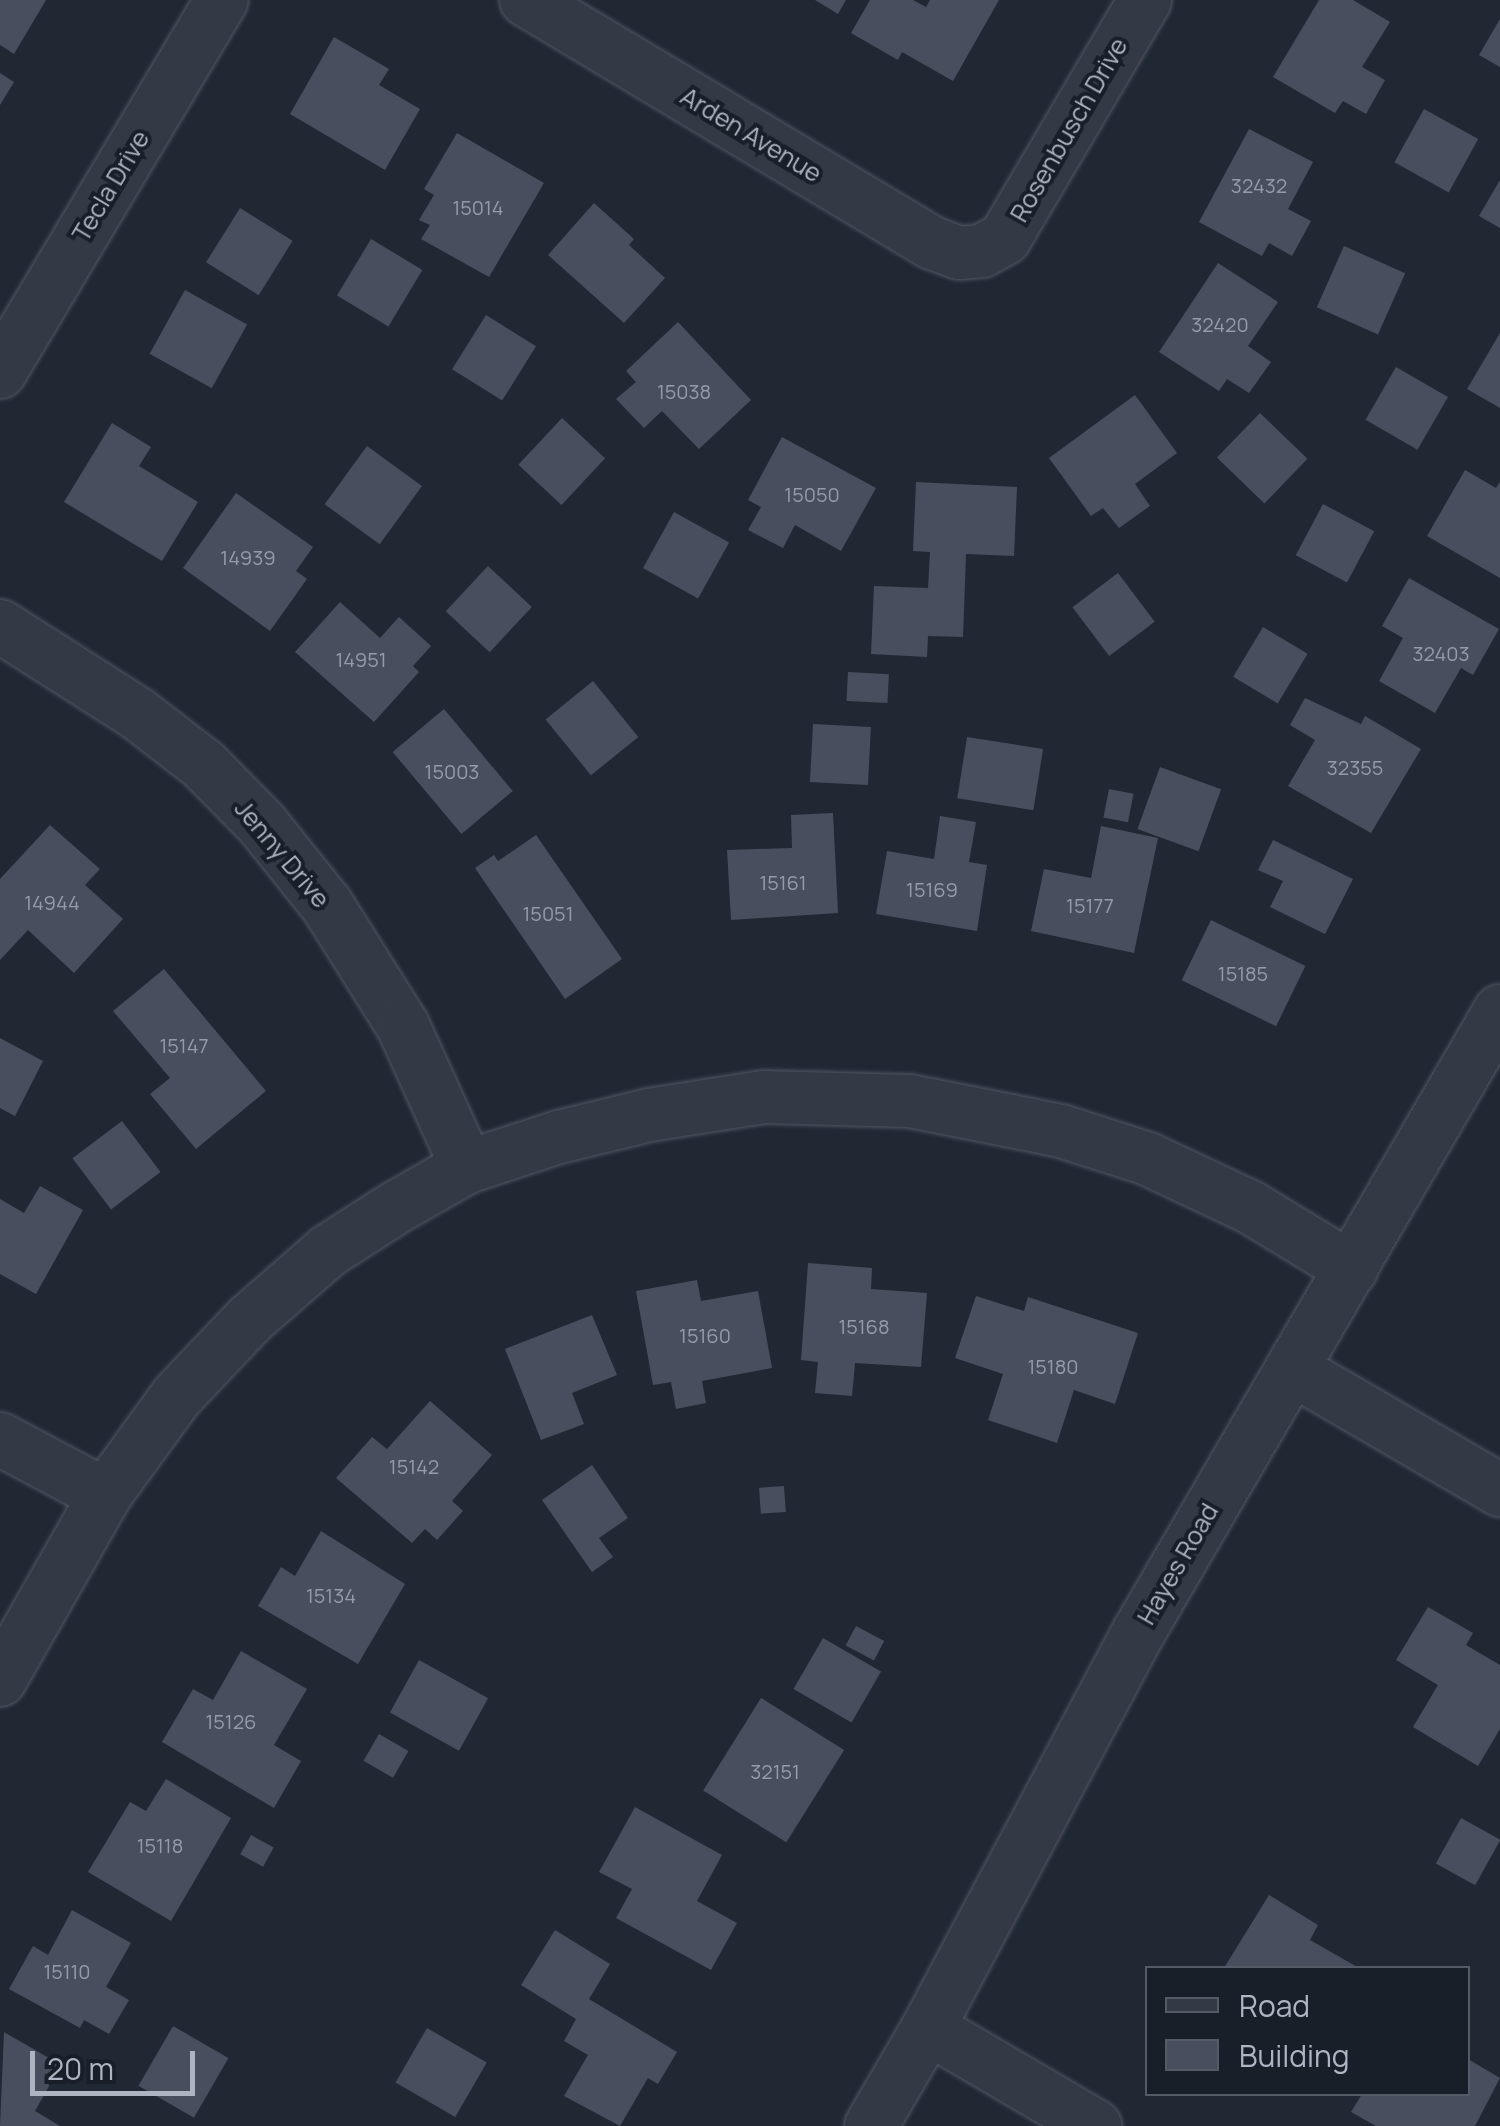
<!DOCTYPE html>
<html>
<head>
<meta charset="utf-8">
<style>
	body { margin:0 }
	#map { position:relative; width:1500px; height:2126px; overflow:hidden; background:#202834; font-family:Manrope,sans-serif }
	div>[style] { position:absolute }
	.building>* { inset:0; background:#474f5e; transform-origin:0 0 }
	.roads { filter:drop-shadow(0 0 2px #515763) drop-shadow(0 0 2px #515763) }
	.minor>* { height:52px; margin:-26px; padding:0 26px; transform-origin:26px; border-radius:26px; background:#343a45 }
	span { translate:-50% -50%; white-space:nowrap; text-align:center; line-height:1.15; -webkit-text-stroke:8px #191f29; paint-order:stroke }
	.number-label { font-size:20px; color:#949ba9 }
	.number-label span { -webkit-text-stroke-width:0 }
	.street-label { font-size:25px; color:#aeb4c2 }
	.legend { position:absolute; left:1145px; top:1966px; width:325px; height:130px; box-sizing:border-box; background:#191f29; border:2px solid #555b66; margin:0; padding:12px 18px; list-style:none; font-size:30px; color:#aeb4c2 }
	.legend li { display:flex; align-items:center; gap:20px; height:50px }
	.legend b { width:50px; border:2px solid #555b66 }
	.scale { position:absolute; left:30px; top:2051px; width:165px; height:45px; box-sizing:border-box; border:5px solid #aeb4c2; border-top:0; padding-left:12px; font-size:30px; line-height:35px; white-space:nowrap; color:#aeb4c2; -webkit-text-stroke:8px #191f29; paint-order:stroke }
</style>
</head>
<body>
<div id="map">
	<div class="building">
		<i style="clip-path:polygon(0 0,46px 0,14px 54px,0 45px)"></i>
		<i style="clip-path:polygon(815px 0,846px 0,838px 14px)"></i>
		<i style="clip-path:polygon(870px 0,913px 0,926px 7px,930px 0,999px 0,953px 81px,902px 52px,898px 60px,851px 33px)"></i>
		<i style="clip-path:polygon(1319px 0,1353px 0,1390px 22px,1362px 67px,1385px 80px,1366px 114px,1343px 101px,1335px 113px,1273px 77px)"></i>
		<i style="clip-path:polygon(1500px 19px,1500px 67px,1479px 55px)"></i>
		<i style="clip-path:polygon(334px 37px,389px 69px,379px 85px,420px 109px,385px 170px,290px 114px)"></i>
		<i style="clip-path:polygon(0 73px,14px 82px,0 105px)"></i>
		<i style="left:1424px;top:109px;width:62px;height:61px;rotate:29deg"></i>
		<i style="clip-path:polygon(1249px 129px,1313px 162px,1288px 209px,1311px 221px,1292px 256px,1269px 243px,1262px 256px,1199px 222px)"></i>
		<i style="clip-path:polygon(457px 133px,544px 183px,489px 277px,421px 239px,430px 225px,419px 220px,434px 195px,424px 189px)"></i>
		<i style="clip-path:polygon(1500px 180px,1500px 228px,1479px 216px)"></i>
		<i style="clip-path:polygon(594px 203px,634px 239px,629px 245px,665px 278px,624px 323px,548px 255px)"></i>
		<i style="left:240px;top:208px;width:62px;height:64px;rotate:32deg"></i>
		<i style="left:371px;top:239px;width:60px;height:66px;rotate:31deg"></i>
		<i style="left:1344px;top:246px;width:67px;height:67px;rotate:24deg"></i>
		<i style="clip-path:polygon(1218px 263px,1278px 302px,1248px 346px,1271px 362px,1249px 393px,1227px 379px,1219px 391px,1159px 352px)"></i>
		<i style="left:185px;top:290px;width:71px;height:73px;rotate:29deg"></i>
		<i style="left:486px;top:315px;width:59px;height:64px;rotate:32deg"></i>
		<i style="clip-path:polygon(678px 322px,751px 400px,699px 449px,662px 411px,644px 428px,616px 399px,636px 382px,626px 371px)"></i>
		<i style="clip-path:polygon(1500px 333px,1500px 408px,1467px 389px)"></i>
		<i style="left:1396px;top:367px;width:60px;height:61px;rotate:30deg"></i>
		<i style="clip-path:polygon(1135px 395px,1177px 453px,1135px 484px,1150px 506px,1119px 528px,1103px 508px,1091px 516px,1049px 458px)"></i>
		<i style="left:1260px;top:413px;width:66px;height:62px;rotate:44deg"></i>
		<i style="left:562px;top:418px;width:59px;height:64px;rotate:43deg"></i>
		<i style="clip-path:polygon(112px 423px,151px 447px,139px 466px,198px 502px,162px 561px,64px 502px)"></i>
		<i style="clip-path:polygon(782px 437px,876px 488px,841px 551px,795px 525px,783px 548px,748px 530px,761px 507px,748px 500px)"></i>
		<i style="left:367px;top:446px;width:68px;height:72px;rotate:36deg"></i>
		<i style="clip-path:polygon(1465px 470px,1496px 488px,1500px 482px,1500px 578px,1427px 536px)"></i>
		<i style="clip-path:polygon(916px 482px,1017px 487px,1014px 556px,966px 554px,963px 637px,928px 636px,927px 657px,871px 654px,874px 586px,928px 588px,930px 552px,913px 551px)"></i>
		<i style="clip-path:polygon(236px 493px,313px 547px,296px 571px,307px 579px,270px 631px,183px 568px)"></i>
		<i style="left:1323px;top:504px;width:58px;height:58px;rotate:28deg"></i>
		<i style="left:674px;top:512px;width:63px;height:64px;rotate:29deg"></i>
		<i style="left:488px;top:566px;width:60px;height:62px;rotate:43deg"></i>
		<i style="left:1118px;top:573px;width:61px;height:57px;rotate:53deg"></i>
		<i style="clip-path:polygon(1409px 578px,1499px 629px,1473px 675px,1461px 668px,1435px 713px,1379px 681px,1403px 638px,1382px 626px)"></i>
		<i style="clip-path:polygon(340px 602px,380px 638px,399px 617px,431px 646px,413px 666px,419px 672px,374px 722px,295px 652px)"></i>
		<i style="left:1263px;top:627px;width:52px;height:58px;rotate:31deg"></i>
		<i style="left:848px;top:672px;width:41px;height:29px;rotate:3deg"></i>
		<i style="left:593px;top:681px;width:72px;height:61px;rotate:51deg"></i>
		<i style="clip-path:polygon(1305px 698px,1361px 724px,1365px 716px,1421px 749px,1371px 833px,1288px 786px,1315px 740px,1290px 725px)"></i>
		<i style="left:444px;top:709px;width:107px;height:67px;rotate:50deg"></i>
		<i style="left:813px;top:724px;width:58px;height:58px;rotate:3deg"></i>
		<i style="left:967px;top:737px;width:77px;height:62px;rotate:9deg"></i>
		<i style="left:1160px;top:767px;width:65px;height:66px;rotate:20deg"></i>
		<i style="left:1109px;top:789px;width:25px;height:29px;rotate:11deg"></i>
		<i style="clip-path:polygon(833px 813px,838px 913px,731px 920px,727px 850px,792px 848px,791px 815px)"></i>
		<i style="clip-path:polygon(940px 816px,976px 822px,969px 862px,987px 865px,977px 931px,876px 914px,887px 851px,934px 859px)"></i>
		<i style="clip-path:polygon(50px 825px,100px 869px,85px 885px,123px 919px,74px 973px,28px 930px,0 960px,0 879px)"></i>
		<i style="clip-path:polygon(1101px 826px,1158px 838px,1134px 953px,1031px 931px,1044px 869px,1091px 878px)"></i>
		<i style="clip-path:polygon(536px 835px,622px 959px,565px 999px,475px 868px,494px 855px,498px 861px)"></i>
		<i style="clip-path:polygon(1273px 840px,1353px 879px,1325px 934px,1270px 907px,1283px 881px,1258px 870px)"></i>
		<i style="left:1211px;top:920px;width:105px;height:67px;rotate:26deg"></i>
		<i style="clip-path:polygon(164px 969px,266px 1091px,196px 1149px,150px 1094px,170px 1078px,113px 1011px)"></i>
		<i style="clip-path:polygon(0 1038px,43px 1061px,15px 1116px,0 1108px)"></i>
		<i style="left:122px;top:1121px;width:64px;height:62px;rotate:53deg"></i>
		<i style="clip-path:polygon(40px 1186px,83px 1210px,36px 1294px,0 1274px,0 1199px,24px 1213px)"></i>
		<i style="clip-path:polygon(808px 1263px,872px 1268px,871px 1289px,927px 1293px,921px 1367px,855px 1363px,852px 1396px,815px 1393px,818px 1362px,801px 1360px)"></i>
		<i style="clip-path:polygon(697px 1280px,701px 1301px,758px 1291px,772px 1368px,702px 1381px,706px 1403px,676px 1409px,671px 1382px,653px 1385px,636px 1291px)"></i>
		<i style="clip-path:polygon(976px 1296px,1024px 1311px,1028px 1297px,1138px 1333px,1115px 1404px,1074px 1390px,1057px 1443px,988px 1420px,1003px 1374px,955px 1358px)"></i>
		<i style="clip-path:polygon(592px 1315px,617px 1375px,572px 1393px,584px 1424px,541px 1440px,505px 1349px)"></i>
		<i style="clip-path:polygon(430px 1401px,492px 1455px,452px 1501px,463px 1511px,437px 1540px,425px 1529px,412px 1543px,336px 1478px,372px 1437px,387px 1449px)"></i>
		<i style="clip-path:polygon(592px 1465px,628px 1518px,599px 1538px,613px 1557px,592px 1572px,542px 1500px)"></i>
		<i style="left:784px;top:1486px;width:26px;height:25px;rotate:86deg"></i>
		<i style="clip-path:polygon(321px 1531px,405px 1584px,358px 1664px,258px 1606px,281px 1567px,295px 1576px)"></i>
		<i style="clip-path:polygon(1428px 1607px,1473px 1633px,1466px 1645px,1500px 1665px,1500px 1729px,1478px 1766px,1413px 1727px,1438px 1685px,1396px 1660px)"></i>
		<i style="left:856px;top:1626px;width:32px;height:22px;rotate:28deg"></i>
		<i style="left:823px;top:1638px;width:67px;height:59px;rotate:30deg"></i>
		<i style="clip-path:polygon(241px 1651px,307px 1689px,274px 1745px,301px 1761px,274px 1808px,162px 1742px,193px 1689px,213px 1700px)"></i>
		<i style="left:419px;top:1660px;width:79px;height:60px;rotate:29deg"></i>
		<i style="left:761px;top:1698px;width:98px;height:109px;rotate:32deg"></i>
		<i style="left:379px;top:1734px;width:34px;height:31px;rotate:30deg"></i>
		<i style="clip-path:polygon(166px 1779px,231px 1818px,171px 1921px,88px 1872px,130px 1802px,146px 1811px)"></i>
		<i style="clip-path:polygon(635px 1807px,722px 1855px,697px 1901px,737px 1923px,711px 1970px,616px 1918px,632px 1889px,599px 1872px)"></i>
		<i style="left:1461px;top:1818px;width:45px;height:52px;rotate:29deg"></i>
		<i style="left:251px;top:1835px;width:26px;height:22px;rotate:29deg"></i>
		<i style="clip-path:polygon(1269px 1895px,1318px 1925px,1310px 1940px,1359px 1968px,1224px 1968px)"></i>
		<i style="clip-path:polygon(72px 1910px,131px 1943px,106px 1987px,129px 2000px,109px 2034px,84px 2020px,80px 2028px,9px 1989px,33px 1946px,48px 1955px)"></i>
		<i style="clip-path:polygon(555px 1930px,610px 1964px,589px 1999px,677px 2052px,658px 2084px,648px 2078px,620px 2126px,564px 2096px,588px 2055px,564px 2041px,576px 2019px,521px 1985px)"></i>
		<i style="left:173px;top:2026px;width:64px;height:69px;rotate:30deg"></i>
		<i style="left:427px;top:2028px;width:69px;height:63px;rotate:30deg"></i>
		<i style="clip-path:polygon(4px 2032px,61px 2065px,35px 2111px,60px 2126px,0 2126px)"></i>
		<i style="clip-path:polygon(1468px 2059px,1500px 2078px,1475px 2126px,1376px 2126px,1351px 2112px,1362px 2094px,1468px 2094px)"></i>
	</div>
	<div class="roads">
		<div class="minor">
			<i style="left:526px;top:0;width:473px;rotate:30.9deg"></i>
			<i style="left:932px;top:243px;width:29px;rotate:20deg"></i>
			<i style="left:959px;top:253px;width:23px;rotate:-5deg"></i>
			<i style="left:982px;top:251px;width:26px;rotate:-29deg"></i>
			<i style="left:1005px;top:238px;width:276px;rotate:-59.5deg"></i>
			<i style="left:0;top:372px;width:433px;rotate:-59.2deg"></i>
			<i style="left:0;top:626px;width:164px;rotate:32.5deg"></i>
			<i style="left:138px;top:714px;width:83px;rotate:37.7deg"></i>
			<i style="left:204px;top:765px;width:83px;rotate:45.5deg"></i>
			<i style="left:262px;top:824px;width:104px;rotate:51.3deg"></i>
			<i style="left:327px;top:905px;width:143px;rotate:57.9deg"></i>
			<i style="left:403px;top:1026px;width:155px;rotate:65.6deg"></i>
			<i style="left:1292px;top:1369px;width:241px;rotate:30.2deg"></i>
			<i style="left:0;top:1439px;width:119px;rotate:28.1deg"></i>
			<i style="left:0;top:1680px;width:213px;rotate:-60.4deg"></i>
			<i style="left:105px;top:1495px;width:122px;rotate:-54deg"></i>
			<i style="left:177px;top:1396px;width:105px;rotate:-46.5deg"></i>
			<i style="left:249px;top:1320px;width:105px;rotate:-41.1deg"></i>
			<i style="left:328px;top:1251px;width:80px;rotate:-32.7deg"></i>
			<i style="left:395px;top:1208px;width:83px;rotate:-29.7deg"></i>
			<i style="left:467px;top:1167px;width:97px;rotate:-18.1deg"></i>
			<i style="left:559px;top:1137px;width:93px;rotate:-13.7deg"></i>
			<i style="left:649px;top:1115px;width:116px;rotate:-8.9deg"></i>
			<i style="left:764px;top:1097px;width:146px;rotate:1.6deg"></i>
			<i style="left:910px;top:1101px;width:154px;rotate:11.2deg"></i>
			<i style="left:1061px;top:1131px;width:91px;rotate:17.8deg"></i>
			<i style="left:1148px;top:1159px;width:113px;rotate:25.2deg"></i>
			<i style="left:1250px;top:1207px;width:119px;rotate:31.3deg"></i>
			<i style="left:928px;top:2028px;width:194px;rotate:30.4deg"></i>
			<i style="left:871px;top:2126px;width:113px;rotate:-59.8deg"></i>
			<i style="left:928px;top:2028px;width:445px;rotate:-62deg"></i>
			<i style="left:1137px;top:1635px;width:722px;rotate:-59.81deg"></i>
		</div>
	</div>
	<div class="number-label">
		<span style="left:1259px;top:185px">32432</span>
		<span style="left:478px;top:207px">15014</span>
		<span style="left:1220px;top:324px">32420</span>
		<span style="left:684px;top:391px">15038</span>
		<span style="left:812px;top:494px">15050</span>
		<span style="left:248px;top:557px">14939</span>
		<span style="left:1441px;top:653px">32403</span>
		<span style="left:361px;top:659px">14951</span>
		<span style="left:1355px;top:767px">32355</span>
		<span style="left:452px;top:771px">15003</span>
		<span style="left:783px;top:882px">15161</span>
		<span style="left:932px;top:889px">15169</span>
		<span style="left:52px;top:902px">14944</span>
		<span style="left:1090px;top:905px">15177</span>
		<span style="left:548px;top:913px">15051</span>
		<span style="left:1243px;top:973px">15185</span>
		<span style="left:184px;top:1045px">15147</span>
		<span style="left:864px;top:1326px">15168</span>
		<span style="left:705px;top:1335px">15160</span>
		<span style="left:1053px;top:1366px">15180</span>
		<span style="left:414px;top:1466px">15142</span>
		<span style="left:331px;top:1595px">15134</span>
		<span style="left:231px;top:1721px">15126</span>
		<span style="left:775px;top:1771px">32151</span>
		<span style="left:160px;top:1845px">15118</span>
		<span style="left:67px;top:1971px">15110</span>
	</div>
	<div class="street-label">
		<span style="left:1069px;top:130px;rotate:-60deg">Rosenbusch Drive</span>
		<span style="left:751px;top:135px;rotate:31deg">Arden Avenue</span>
		<span style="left:111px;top:186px;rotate:-59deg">Tecla Drive</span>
		<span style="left:282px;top:854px;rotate:50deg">Jenny Drive</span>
		<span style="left:1178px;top:1564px;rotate:-60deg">Hayes Road</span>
	</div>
	<ul class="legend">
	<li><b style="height:12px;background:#343a45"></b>Road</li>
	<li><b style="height:28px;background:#474f5e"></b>Building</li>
	</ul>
	<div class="scale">20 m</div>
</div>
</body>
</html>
